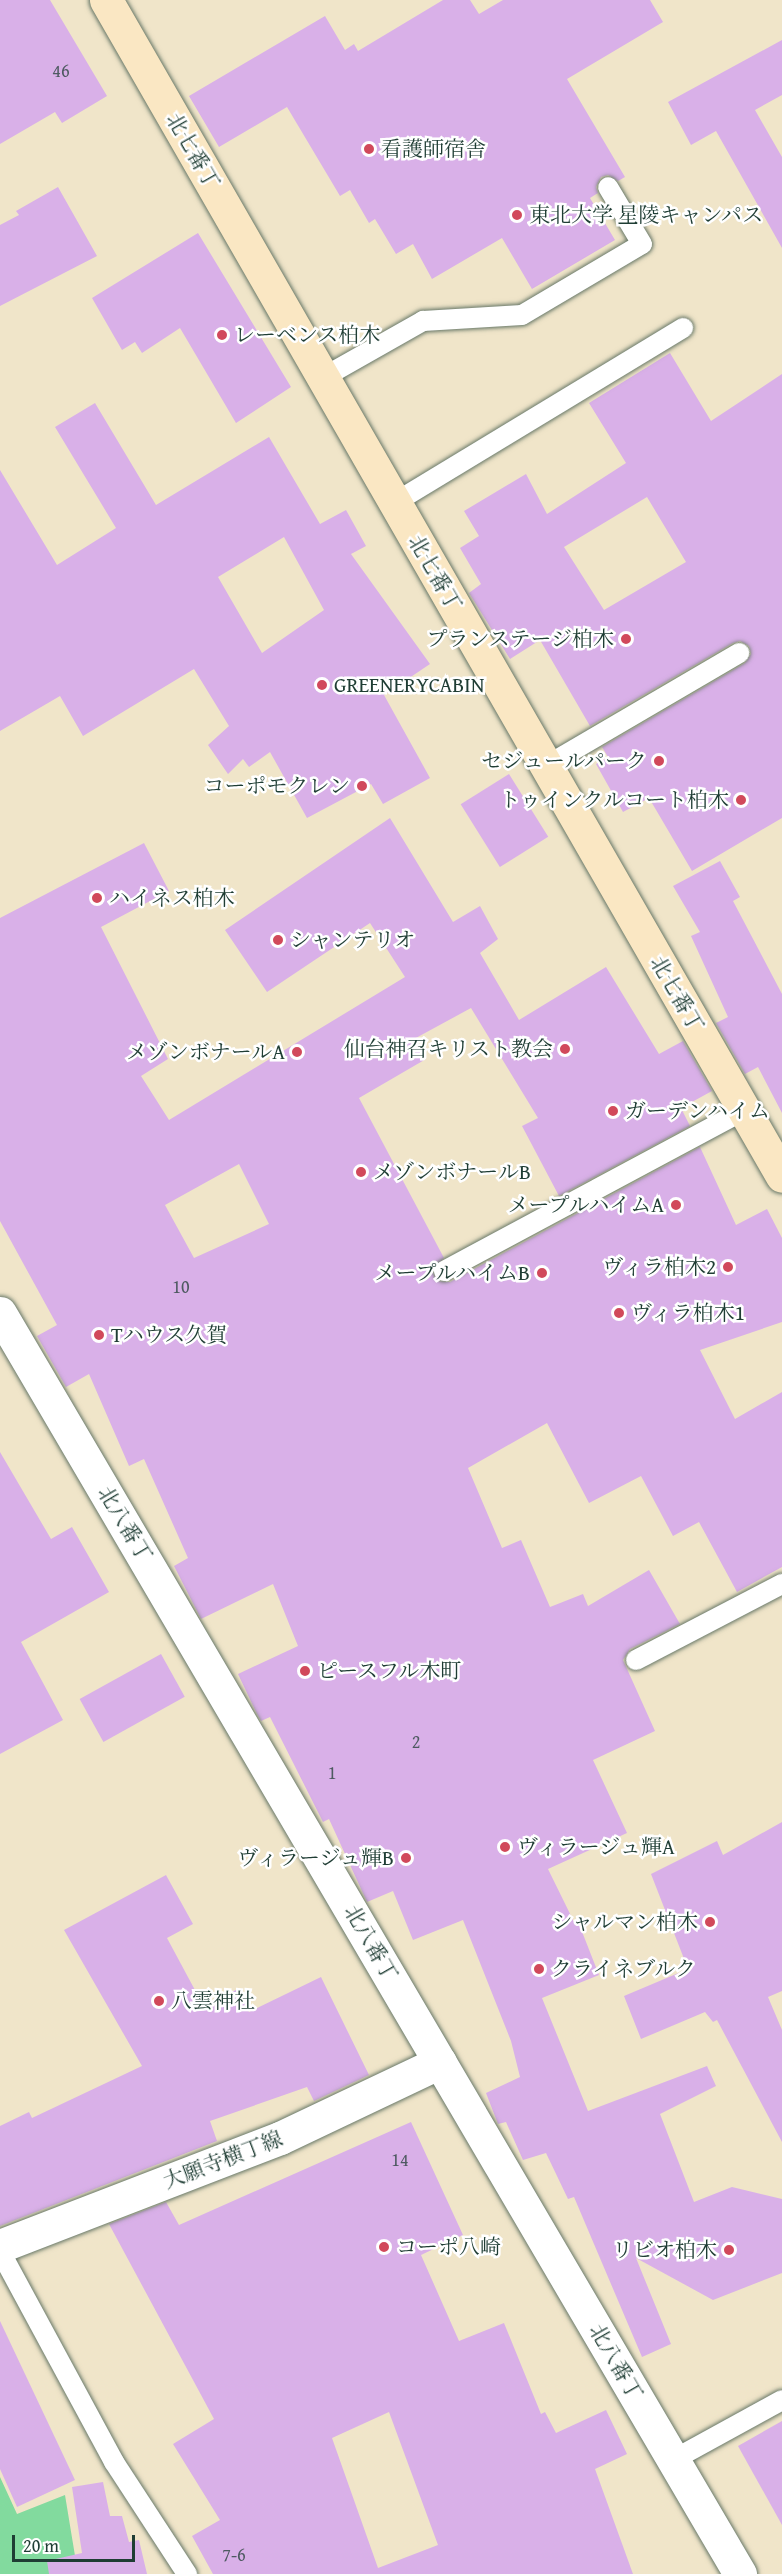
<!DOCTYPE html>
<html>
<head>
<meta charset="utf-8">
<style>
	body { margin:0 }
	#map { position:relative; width:782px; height:2574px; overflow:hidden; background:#f0e5c9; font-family:"Gentium Book Plus","Noto Serif JP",serif }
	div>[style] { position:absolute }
	.green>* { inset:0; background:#82da9e }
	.building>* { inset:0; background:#d9b0e8; transform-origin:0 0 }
	.roads { filter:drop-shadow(0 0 2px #687868) drop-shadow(0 0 2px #687868) }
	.lane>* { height:20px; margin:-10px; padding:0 10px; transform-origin:10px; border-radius:10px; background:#fff }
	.street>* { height:33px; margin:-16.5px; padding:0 16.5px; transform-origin:16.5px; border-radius:16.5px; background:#fff }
	.secondary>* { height:33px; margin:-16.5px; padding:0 16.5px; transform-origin:16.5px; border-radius:16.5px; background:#fae7c3 }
	.dots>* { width:16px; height:16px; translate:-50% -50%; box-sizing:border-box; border:3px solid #fff; border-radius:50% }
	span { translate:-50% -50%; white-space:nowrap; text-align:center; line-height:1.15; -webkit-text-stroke:5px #fff; paint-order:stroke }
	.number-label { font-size:18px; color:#4e5a61 }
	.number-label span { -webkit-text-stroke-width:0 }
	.poi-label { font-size:21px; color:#1f3d34 }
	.left { translate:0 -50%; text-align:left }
	.right { translate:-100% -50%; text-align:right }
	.street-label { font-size:21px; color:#1f3d34 }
	.scale { position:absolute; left:12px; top:2535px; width:123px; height:27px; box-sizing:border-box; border:3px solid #1f3d34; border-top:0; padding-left:8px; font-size:18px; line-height:21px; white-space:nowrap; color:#1f3d34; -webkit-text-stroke:4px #fff; paint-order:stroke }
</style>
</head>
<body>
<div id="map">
	<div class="green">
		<i style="clip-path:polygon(0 2477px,17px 2514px,65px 2495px,78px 2574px,0 2574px)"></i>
	</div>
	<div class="building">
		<i style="clip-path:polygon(0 0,50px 0,107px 96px,62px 123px,55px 112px,0 144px)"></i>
		<i style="clip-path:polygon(443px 0,470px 0,479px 14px,503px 0,650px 0,663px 22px,567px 79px,625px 177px,618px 181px,608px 175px,601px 177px,596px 187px,598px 193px,590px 198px,615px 240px,532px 289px,502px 238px,432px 279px,413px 244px,396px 254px,375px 219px,369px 223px,350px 190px,340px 196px,287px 107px,219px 147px,189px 96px,325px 16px,345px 50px,354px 44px,358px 51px)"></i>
		<i style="clip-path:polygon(782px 40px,782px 95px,755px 110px,782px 157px,782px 248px,716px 131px,691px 145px,668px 102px)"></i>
		<i style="clip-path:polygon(58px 187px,97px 256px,0 306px,0 225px,19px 215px,16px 211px)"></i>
		<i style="clip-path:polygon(198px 233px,291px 387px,236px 423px,180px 328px,142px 353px,135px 342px,122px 350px,92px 298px)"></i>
		<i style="clip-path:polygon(evenodd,670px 353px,711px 421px,782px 374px,782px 818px,692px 871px,649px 798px,623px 812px,596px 764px,608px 757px,602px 747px,745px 663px,751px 654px,749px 646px,740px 641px,733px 643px,590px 726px,540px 640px,510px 659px,469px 593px,481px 584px,460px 548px,479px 536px,464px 511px,526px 474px,547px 514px,626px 463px,589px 403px,670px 353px,647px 497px,686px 562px,604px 610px,564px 547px,647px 497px)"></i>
		<i style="clip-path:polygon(evenodd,95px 403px,156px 505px,269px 437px,320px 524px,346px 510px,366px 546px,351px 554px,430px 664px,384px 695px,430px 778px,383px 804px,371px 784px,307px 818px,270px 752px,249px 767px,243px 759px,228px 774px,208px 745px,229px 726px,194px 669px,83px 736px,60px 696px,0 731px,0 470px,57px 565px,116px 528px,55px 427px,95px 403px,284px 537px,324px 610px,262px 653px,218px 577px,284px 537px)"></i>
		<i style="left:509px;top:774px;width:74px;height:57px;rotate:58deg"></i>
		<i style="clip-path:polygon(evenodd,390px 818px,453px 922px,480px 906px,498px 939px,480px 953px,519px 1020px,606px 967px,659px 1054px,683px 1041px,712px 1091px,681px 1108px,690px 1126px,559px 1196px,522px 1126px,538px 1118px,471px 1008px,414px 1039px,426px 1059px,359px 1098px,444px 1258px,432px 1270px,437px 1281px,450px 1282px,700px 1147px,736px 1225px,767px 1209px,782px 1238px,782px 1322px,700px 1350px,735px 1419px,782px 1392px,782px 1567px,737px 1592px,699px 1522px,673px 1536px,641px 1476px,589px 1503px,547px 1423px,468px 1468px,502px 1548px,521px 1540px,550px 1607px,583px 1594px,588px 1606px,649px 1570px,680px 1624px,630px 1649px,623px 1660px,655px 1731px,593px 1760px,627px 1833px,548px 1869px,576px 1926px,579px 1924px,599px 1975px,542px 1998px,588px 2111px,707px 2066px,716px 2086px,660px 2114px,694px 2202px,732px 2187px,782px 2199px,782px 2273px,713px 2300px,636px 2258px,671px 2344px,642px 2357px,574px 2197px,568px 2199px,546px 2153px,523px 2160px,506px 2122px,498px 2124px,486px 2093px,520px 2077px,511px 2041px,463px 1920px,413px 1940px,393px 1891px,367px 1902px,329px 1819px,323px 1822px,270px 1717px,261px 1721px,257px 1714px,238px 1674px,298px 1646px,273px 1584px,201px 1619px,174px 1566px,188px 1558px,144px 1459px,129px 1466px,89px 1374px,66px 1387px,37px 1336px,57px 1325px,0 1221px,0 918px,144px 843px,169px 891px,101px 927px,168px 1059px,141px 1076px,169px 1120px,405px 977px,370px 923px,267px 992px,225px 930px,390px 818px,239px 1164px,269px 1224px,194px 1258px,165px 1205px,239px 1164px)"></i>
		<i style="clip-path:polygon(720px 861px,740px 897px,733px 901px,782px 994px,782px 1113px,758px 1067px,745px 1074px,716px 1023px,728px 1017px,691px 936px,700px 932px,673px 886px)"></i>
		<i style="clip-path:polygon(0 1452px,51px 1539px,72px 1527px,109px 1592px,21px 1642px,63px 1720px,0 1754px)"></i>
		<i style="left:161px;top:1654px;width:49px;height:93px;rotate:61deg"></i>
		<i style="clip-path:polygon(782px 1822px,782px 1991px,768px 1997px,782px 2030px,782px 2142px,717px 2020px,713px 2022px,705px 2012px,641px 2039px,624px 1996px,688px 1969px,651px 1874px,717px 1841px,723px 1855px)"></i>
		<i style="clip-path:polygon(166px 1875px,193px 1924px,167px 1938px,203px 2005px,238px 1989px,249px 2012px,321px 1977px,369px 2075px,314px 2101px,307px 2087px,210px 2121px,217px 2141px,0 2226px,0 2126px,29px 2112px,32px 2118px,142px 2066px,64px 1930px)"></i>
		<i style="clip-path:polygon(evenodd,411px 2122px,463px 2235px,421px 2255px,459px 2341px,504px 2323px,541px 2414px,545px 2412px,556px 2433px,606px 2410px,627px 2454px,595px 2469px,633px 2574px,213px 2574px,192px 2536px,220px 2520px,173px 2444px,214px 2419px,109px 2224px,166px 2202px,179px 2225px,411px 2122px,389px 2412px,438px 2545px,378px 2568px,332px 2438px,389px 2412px)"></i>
		<i style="clip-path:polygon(0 2321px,75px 2480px,17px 2507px,0 2469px)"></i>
		<i style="clip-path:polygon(782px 2421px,782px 2525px,738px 2446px)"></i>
		<i style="clip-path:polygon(103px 2482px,110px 2516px,122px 2516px,129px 2542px,139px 2540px,147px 2574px,49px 2574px,47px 2561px,82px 2553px,72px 2487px)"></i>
	</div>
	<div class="roads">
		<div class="lane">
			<i style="left:324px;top:377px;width:114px;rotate:-29.5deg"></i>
			<i style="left:423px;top:321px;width:99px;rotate:-3.5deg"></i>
			<i style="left:522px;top:315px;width:139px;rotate:-30.6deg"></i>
			<i style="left:642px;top:244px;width:66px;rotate:-120.8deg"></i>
			<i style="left:394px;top:503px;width:338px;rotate:-31.2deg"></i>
			<i style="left:546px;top:766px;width:224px;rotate:-30.3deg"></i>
			<i style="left:444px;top:1271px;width:340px;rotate:-28.2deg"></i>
			<i style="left:636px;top:1660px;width:165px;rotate:-27.5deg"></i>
			<i style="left:0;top:2251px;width:240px;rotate:61.6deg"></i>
			<i style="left:114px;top:2462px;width:134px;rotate:56.9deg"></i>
			<i style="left:673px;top:2460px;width:124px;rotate:-28.8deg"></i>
		</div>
		<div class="street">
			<i style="left:0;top:1313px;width:1462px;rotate:59.59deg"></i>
			<i style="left:0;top:2246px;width:300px;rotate:-21.1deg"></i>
			<i style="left:280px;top:2138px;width:177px;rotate:-25.4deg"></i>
		</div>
		<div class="secondary">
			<i style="left:106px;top:0;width:1356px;rotate:60.11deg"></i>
		</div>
	</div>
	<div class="dots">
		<i style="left:369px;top:149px;background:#d1495b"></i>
		<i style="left:517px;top:215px;background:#d1495b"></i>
		<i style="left:222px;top:335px;background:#d1495b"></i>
		<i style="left:626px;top:639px;background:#d1495b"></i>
		<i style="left:322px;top:685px;background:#d1495b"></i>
		<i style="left:659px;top:761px;background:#d1495b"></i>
		<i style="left:362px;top:786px;background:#d1495b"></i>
		<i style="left:741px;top:800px;background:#d1495b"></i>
		<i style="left:97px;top:898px;background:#d1495b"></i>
		<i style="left:278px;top:940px;background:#d1495b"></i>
		<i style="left:565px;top:1049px;background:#d1495b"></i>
		<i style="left:297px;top:1052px;background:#d1495b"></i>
		<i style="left:613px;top:1111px;background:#d1495b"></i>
		<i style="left:361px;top:1172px;background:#d1495b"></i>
		<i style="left:676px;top:1205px;background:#d1495b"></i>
		<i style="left:728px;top:1267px;background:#d1495b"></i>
		<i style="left:542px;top:1273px;background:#d1495b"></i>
		<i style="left:619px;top:1313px;background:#d1495b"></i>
		<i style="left:99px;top:1335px;background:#d1495b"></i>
		<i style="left:305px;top:1671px;background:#d1495b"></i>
		<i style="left:505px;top:1847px;background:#d1495b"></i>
		<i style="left:406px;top:1858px;background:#d1495b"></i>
		<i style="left:710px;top:1922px;background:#d1495b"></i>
		<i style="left:539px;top:1969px;background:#d1495b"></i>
		<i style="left:159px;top:2001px;background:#d1495b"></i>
		<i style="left:384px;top:2247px;background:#d1495b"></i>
		<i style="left:729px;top:2250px;background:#d1495b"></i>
	</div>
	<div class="number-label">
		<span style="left:61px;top:71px">46</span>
		<span style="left:181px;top:1287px">10</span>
		<span style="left:416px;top:1742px">2</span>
		<span style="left:332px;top:1773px">1</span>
		<span style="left:400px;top:2160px">14</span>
		<span style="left:234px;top:2555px">7-6</span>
	</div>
	<div class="poi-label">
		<span class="left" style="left:381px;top:149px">看護師宿舎</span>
		<span class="left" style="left:529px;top:215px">東北大学 星陵キャンパス</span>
		<span class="left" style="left:234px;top:335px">レーベンス柏木</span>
		<span class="right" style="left:614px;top:639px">プランステージ柏木</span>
		<span class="left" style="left:334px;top:685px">GREENERYCABIN</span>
		<span class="right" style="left:647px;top:761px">セジュールパーク</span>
		<span class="right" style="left:350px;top:786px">コーポモクレン</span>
		<span class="right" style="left:729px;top:800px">トゥインクルコート柏木</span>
		<span class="left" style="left:109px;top:898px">ハイネス柏木</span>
		<span class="left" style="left:290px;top:940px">シャンテリオ</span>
		<span class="right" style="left:553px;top:1049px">仙台神召キリスト教会</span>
		<span class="right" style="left:285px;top:1052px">メゾンボナールA</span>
		<span class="left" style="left:625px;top:1111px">ガーデンハイム</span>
		<span class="left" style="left:373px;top:1172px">メゾンボナールB</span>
		<span class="right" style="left:664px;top:1205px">メープルハイムA</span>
		<span class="right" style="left:716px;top:1267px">ヴィラ柏木2</span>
		<span class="right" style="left:530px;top:1273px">メープルハイムB</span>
		<span class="left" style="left:631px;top:1313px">ヴィラ柏木1</span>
		<span class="left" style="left:111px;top:1335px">Tハウス久賀</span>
		<span class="left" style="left:317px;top:1671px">ピースフル木町</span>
		<span class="left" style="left:517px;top:1847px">ヴィラージュ輝A</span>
		<span class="right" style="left:394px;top:1858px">ヴィラージュ輝B</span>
		<span class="right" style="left:698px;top:1922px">シャルマン柏木</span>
		<span class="left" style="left:551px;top:1969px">クライネブルク</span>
		<span class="left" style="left:171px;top:2001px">八雲神社</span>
		<span class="left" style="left:396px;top:2247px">コーポ八崎</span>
		<span class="right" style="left:717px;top:2250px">リビオ柏木</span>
	</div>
	<div class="street-label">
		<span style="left:193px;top:151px;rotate:60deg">北七番丁</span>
		<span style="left:435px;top:573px;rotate:60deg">北七番丁</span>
		<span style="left:677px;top:994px;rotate:60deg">北七番丁</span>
		<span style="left:125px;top:1524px;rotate:59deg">北八番丁</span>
		<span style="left:371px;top:1943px;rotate:60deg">北八番丁</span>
		<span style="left:223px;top:2160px;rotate:-21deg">大願寺横丁線</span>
		<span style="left:616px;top:2362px;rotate:60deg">北八番丁</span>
	</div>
	<div class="scale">20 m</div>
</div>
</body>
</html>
